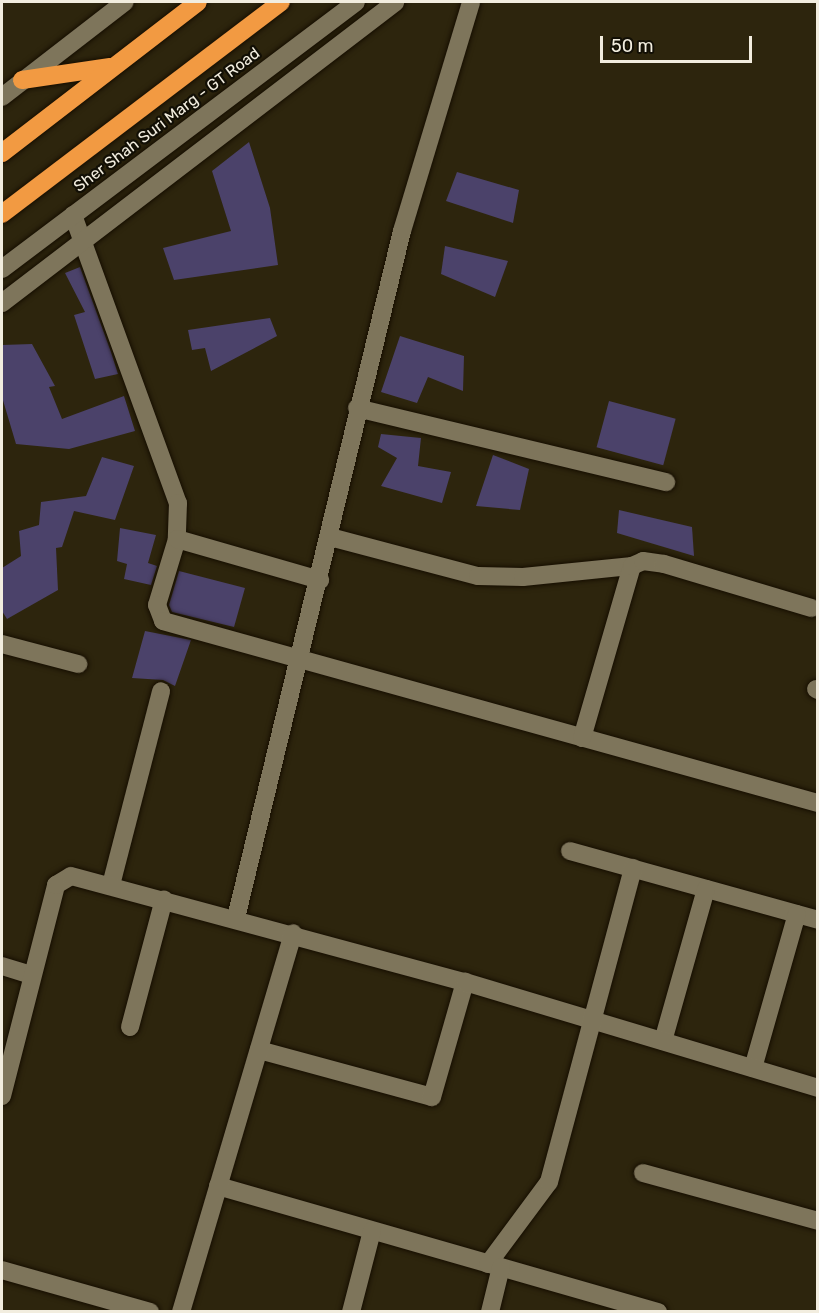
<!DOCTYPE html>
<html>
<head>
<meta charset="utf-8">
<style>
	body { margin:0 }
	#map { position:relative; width:819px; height:1313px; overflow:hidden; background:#2d250d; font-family:Rubik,sans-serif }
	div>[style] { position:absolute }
	.building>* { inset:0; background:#4b426a; transform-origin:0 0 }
	.roads { filter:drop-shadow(0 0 2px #160e00) drop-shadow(0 0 2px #160e00) }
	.minor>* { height:18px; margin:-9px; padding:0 9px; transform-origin:9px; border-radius:9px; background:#7e755b }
	.highway>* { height:18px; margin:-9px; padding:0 9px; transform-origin:9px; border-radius:9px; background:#f29a42 }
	span { translate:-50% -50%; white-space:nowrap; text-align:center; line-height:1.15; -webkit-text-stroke:4.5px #120f05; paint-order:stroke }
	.street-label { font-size:16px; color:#f2eddf }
	.frame { position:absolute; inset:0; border:3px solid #f2eddf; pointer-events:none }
	.scale { position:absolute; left:600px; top:36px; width:152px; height:27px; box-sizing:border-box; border:3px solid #f2eddf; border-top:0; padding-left:8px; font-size:18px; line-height:21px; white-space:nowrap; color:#f2eddf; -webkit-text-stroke:4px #120f05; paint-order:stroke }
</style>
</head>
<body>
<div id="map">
	<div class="building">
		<i style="clip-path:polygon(249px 142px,270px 208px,278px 265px,174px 280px,163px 248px,231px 231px,212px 171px)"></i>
		<i style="clip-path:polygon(457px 172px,519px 190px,513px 223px,446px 201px)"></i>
		<i style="clip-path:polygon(445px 246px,508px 261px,495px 297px,441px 274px)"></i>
		<i style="clip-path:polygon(80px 267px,111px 352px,118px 374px,95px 379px,74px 315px,85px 312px,65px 273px)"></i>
		<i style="clip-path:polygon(270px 318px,277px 336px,211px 371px,205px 348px,192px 350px,188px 330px)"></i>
		<i style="clip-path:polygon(400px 336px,464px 356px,463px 391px,428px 377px,417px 403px,381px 392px)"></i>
		<i style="clip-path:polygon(32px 344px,55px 386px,49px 387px,62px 419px,124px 396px,135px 431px,69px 449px,16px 444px,2px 397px,2px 345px)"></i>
		<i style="left:609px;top:401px;width:69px;height:48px;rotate:15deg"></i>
		<i style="clip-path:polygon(381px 434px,421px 438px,418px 466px,451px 472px,442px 503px,381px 486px,397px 458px,378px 447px)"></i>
		<i style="clip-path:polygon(493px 455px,529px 469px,520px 510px,476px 506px)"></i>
		<i style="clip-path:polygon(102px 457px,134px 466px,115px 520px,74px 511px,62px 547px,56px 548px,58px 590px,7px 619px,2px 611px,2px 568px,21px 556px,19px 531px,39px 525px,41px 502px,86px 496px)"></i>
		<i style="clip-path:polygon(619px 510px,692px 527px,694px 556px,617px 533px)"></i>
		<i style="clip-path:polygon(120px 528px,156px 535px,148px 563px,157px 566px,151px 585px,124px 579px,127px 564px,117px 561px)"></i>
		<i style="clip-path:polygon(179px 571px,245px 588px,234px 627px,172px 612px,169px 605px)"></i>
		<i style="clip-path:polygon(145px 631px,191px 640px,175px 686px,163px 680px,132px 678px)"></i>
	</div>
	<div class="roads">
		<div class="minor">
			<i style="left:2px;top:97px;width:155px;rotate:-37.7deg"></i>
			<i style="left:73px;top:215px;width:307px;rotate:70deg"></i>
			<i style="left:178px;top:503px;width:36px;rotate:92deg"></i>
			<i style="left:177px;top:539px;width:69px;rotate:106.9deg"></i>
			<i style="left:157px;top:605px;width:17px;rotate:69deg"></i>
			<i style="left:163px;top:621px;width:680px;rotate:15.53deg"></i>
			<i style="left:2px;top:269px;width:443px;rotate:-37deg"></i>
			<i style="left:2px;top:303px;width:495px;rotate:-37.4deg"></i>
			<i style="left:357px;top:408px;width:318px;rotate:13.5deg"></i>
			<i style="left:330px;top:537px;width:153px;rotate:14.8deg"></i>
			<i style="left:478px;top:576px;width:45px;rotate:1.3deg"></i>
			<i style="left:523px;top:577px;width:110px;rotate:-5.8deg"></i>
			<i style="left:177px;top:539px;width:149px;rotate:16deg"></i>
			<i style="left:2px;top:644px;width:79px;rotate:14.7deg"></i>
			<i style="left:816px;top:689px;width:2px;rotate:27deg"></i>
			<i style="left:582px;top:738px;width:179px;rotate:-73.8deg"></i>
			<i style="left:632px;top:566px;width:12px;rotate:-24deg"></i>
			<i style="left:643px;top:561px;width:21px;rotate:8deg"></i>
			<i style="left:664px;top:564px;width:154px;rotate:16.6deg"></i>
			<i style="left:570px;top:851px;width:257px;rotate:15.5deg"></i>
			<i style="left:111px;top:885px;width:200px;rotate:-75.5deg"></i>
			<i style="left:236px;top:918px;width:707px;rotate:-76.42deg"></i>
			<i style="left:402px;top:231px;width:239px;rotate:-73.2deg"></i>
			<i style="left:2px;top:966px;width:31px;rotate:17deg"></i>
			<i style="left:130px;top:1027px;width:132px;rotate:-75.1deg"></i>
			<i style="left:663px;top:1041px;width:158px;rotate:-74.2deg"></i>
			<i style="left:259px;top:1050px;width:179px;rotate:15.2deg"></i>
			<i style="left:432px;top:1097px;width:120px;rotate:-74deg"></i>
			<i style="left:753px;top:1068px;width:160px;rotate:-74.1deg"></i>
			<i style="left:2px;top:1096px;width:218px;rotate:-75.6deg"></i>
			<i style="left:56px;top:885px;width:17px;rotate:-31deg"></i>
			<i style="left:71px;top:876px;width:408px;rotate:15.1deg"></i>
			<i style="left:465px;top:982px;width:369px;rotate:16.7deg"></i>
			<i style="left:643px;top:1173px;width:181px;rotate:15.3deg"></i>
			<i style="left:218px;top:1186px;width:458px;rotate:16deg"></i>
			<i style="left:488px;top:1264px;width:102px;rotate:-53.4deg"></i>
			<i style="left:549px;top:1182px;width:325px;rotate:-75deg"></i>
			<i style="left:2px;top:1270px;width:154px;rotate:15.8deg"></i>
			<i style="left:181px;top:1312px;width:395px;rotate:-73.5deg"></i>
			<i style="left:351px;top:1312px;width:84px;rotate:-75.5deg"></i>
			<i style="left:490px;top:1312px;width:46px;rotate:-76.3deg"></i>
		</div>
		<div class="highway">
			<i style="left:22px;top:80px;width:89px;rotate:-8.4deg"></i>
			<i style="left:2px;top:153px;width:247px;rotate:-37.6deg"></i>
			<i style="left:2px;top:214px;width:350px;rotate:-37.2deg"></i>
		</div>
	</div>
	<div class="street-label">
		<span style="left:167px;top:120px;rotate:-37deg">Sher Shah Suri Marg - GT Road</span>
	</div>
	<div class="frame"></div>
	<div class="scale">50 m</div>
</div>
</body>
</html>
